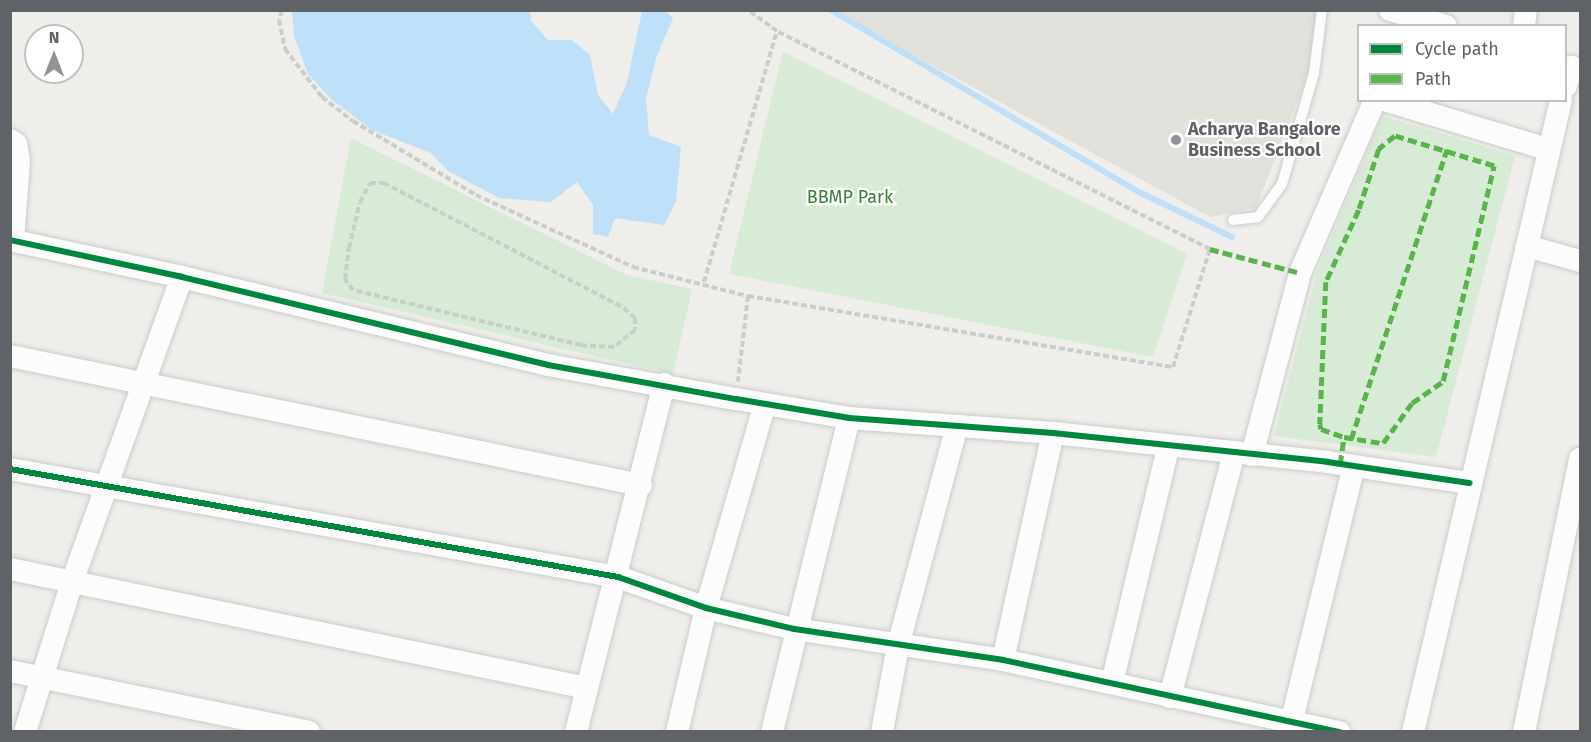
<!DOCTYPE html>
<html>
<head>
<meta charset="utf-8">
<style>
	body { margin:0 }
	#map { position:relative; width:1591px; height:742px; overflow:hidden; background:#efeeea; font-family:"Fira Sans",sans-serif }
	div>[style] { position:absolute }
	.education>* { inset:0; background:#e2e0da }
	.green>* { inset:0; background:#d8ebd6 }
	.water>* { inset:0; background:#bfe0f9 }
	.stream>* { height:6px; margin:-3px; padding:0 3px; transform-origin:3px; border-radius:3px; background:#bfe0f9 }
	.path>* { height:4px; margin-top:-2px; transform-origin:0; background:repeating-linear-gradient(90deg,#cacfcc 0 6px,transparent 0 9px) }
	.roads { filter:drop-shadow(0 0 2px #cbcccc) drop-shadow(0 0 2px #cbcccc) }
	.lane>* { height:10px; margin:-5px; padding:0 5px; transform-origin:5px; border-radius:5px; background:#fdfcfc }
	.street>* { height:22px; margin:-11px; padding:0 11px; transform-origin:11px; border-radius:11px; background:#fdfcfc }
	.quiet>* { height:4.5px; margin-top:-2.25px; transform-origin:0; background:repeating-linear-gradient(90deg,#58b549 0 9px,transparent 0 13.5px) }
	.cycleway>* { height:6px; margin:-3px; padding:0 3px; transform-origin:3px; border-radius:3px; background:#00873e }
	.dots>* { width:16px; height:16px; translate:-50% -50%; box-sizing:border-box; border:3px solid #fff; border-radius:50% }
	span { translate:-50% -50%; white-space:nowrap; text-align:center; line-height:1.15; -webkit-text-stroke:4.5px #fff; paint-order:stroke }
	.poi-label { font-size:18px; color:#5f6368; font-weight:700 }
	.left { translate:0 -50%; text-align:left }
	.park-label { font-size:18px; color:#348238 }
	.frame { position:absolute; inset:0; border:12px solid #5f6368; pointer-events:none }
	.legend { position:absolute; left:1357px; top:24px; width:210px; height:78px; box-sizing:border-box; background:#fff; border:2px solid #bfc1c3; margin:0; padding:8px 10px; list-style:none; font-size:18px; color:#5f6368 }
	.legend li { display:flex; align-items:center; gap:12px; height:30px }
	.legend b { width:30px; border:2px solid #bfc1c3 }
	.north { position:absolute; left:24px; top:24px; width:60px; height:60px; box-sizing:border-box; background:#fff; border:2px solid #bfc1c3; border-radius:50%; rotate:0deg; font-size:16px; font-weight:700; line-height:24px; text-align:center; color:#5f6368 }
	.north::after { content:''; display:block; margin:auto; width:21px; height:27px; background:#919496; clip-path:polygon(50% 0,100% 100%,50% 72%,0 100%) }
</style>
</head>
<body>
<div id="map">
	<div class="education">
		<i style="clip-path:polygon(833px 11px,1322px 11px,1309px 71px,1256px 208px,1210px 217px)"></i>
	</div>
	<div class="green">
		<i style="clip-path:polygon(783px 52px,1187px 254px,1153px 357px,729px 274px)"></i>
		<i style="clip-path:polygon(1382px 116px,1515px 156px,1436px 457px,1274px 436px,1317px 272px)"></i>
		<i style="clip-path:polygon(351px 138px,627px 275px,692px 289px,673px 374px,322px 293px)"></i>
	</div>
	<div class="water">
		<i style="clip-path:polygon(292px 11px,530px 11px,531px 21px,548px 40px,572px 40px,590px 55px,598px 95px,613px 114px,627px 82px,642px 11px,666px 11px,673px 18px,656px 58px,646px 99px,649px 135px,681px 147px,676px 201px,664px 225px,615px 218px,608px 237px,593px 234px,593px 205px,577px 182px,551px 202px,499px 198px,448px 171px,431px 153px,372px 130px,332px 100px,308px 74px,294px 36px)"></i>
	</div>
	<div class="stream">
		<i style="left:831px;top:10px;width:360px;rotate:30.6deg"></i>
		<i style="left:1141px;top:193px;width:101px;rotate:25.8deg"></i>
	</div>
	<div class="path">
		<i style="left:282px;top:10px;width:10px;rotate:107deg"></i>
		<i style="left:279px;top:20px;width:30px;rotate:78deg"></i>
		<i style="left:285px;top:49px;width:61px;rotate:52.4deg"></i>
		<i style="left:322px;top:97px;width:39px;rotate:38deg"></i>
		<i style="left:353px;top:121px;width:144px;rotate:31deg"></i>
		<i style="left:476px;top:195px;width:173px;rotate:24.6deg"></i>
		<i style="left:633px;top:267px;width:119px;rotate:14.2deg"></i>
		<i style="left:748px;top:296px;width:86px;rotate:96.7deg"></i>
		<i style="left:370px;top:183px;width:14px"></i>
		<i style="left:384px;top:183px;width:271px;rotate:27.5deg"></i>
		<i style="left:624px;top:308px;width:15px;rotate:42deg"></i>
		<i style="left:635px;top:318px;width:12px;rotate:90deg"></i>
		<i style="left:635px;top:330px;width:27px;rotate:141deg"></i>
		<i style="left:614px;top:347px;width:33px;rotate:-177deg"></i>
		<i style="left:581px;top:345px;width:235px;rotate:-166.4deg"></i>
		<i style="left:353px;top:290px;width:14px;rotate:-126deg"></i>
		<i style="left:345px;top:279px;width:31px;rotate:-83deg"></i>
		<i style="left:349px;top:248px;width:47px;rotate:-76.6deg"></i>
		<i style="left:360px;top:202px;width:21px;rotate:-62deg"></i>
		<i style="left:704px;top:282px;width:261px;rotate:-73.8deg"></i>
		<i style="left:748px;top:296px;width:431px;rotate:9.5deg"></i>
		<i style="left:1173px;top:367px;width:124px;rotate:-72.6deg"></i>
		<i style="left:1210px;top:249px;width:485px;rotate:-153.3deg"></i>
		<i style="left:777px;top:31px;width:36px;rotate:-144deg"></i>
	</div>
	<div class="roads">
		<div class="lane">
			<i style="left:1233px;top:220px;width:25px;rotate:-7deg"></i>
			<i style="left:1258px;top:217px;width:41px;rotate:-54deg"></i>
			<i style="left:1282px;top:184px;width:116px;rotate:-73.9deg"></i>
			<i style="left:1314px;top:73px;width:64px;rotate:-82.8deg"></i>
		</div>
		<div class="street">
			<i style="left:1390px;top:10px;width:58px;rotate:15.9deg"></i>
			<i style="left:1524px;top:26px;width:16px;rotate:-83deg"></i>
			<i style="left:1566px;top:86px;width:20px;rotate:-75deg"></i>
			<i style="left:1384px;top:100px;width:170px;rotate:16.7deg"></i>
			<i style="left:10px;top:140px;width:7px;rotate:34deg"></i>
			<i style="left:16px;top:144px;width:17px;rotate:80deg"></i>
			<i style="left:19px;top:161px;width:80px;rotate:94.3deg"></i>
			<i style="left:10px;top:240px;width:176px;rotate:12.1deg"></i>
			<i style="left:182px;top:277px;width:376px;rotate:13.5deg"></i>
			<i style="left:548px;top:365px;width:191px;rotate:10.3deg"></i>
			<i style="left:736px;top:399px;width:115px;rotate:9.5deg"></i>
			<i style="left:849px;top:418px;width:205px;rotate:4.2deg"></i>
			<i style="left:1053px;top:433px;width:276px;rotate:6deg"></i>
			<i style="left:1327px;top:462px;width:144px;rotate:8.4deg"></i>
			<i style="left:1527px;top:246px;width:150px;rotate:-76.9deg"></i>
			<i style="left:10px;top:356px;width:644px;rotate:11.55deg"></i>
			<i style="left:1252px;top:455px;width:188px;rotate:-75.2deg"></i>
			<i style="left:1300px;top:273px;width:189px;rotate:-66.6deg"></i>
			<i style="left:10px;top:469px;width:618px;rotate:10.07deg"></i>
			<i style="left:618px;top:577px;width:93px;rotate:19.4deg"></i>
			<i style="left:706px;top:608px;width:90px;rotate:13.4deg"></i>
			<i style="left:794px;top:629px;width:211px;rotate:8.4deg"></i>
			<i style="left:1003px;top:660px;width:344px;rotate:12.1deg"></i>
			<i style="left:10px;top:569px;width:589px;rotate:11.65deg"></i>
			<i style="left:1003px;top:660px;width:232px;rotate:-77.6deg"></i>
			<i style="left:10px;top:671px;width:305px;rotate:11.5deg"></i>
			<i style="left:1112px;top:683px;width:242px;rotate:-76.6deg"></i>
			<i style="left:1170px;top:697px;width:252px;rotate:-75.3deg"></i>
			<i style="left:25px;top:732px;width:157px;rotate:-72.6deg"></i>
			<i style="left:72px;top:582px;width:324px;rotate:-70.2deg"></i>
			<i style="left:576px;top:732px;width:359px;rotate:-75.8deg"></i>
			<i style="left:677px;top:732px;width:127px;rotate:-76.8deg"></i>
			<i style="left:706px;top:608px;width:212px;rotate:-73.9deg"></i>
			<i style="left:772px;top:732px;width:323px;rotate:-76.2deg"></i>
			<i style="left:882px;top:732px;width:87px;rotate:-79.5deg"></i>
			<i style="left:898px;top:646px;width:228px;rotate:-75deg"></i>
			<i style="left:1289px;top:732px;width:274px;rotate:-76.3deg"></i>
			<i style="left:1413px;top:732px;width:499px;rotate:-76.8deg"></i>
			<i style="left:1527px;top:246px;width:55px;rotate:15.8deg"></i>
			<i style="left:1524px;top:732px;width:279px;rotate:-78.4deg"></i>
		</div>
	</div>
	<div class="quiet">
		<i style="left:1210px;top:249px;width:93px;rotate:14.9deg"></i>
		<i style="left:1351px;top:439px;width:305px;rotate:-71.7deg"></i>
		<i style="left:1340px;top:464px;width:27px;rotate:-82deg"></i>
		<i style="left:1344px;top:437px;width:39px;rotate:9deg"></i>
		<i style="left:1383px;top:443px;width:49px;rotate:-54.1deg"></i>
		<i style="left:1412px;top:403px;width:38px;rotate:-35deg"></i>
		<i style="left:1443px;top:381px;width:221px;rotate:-76.7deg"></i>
		<i style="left:1494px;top:166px;width:103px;rotate:-163.1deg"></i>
		<i style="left:1395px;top:136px;width:21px;rotate:141deg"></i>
		<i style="left:1379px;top:149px;width:64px;rotate:108.2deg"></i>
		<i style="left:1359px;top:210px;width:79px;rotate:114.6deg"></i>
		<i style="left:1326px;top:282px;width:142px;rotate:92.4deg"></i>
		<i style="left:1320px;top:424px;width:5px;rotate:79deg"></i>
		<i style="left:1321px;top:429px;width:24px;rotate:19deg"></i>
	</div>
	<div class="cycleway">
		<i style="left:10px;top:240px;width:176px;rotate:12.1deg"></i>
		<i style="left:182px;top:277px;width:376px;rotate:13.5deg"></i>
		<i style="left:548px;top:365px;width:191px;rotate:10.3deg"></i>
		<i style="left:736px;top:399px;width:115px;rotate:9.5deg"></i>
		<i style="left:849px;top:418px;width:205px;rotate:4.2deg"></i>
		<i style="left:1053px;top:433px;width:276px;rotate:6deg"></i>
		<i style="left:1327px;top:462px;width:144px;rotate:8.4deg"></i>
		<i style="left:10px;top:469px;width:618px;rotate:10.07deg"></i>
		<i style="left:618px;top:577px;width:93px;rotate:19.4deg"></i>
		<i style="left:706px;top:608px;width:90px;rotate:13.4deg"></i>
		<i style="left:794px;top:629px;width:211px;rotate:8.4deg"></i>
		<i style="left:1003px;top:660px;width:344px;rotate:12.1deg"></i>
	</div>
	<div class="dots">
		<i style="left:1176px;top:140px;background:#919496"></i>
	</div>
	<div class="poi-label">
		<span class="left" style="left:1188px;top:140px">Acharya Bangalore<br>Business School</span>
	</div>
	<div class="park-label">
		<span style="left:850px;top:197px">BBMP Park</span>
	</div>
	<div class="frame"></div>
	<ul class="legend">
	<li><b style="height:8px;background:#00873e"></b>Cycle path</li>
	<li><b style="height:8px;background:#58b549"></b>Path</li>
	</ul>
	<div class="north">N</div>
</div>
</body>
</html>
